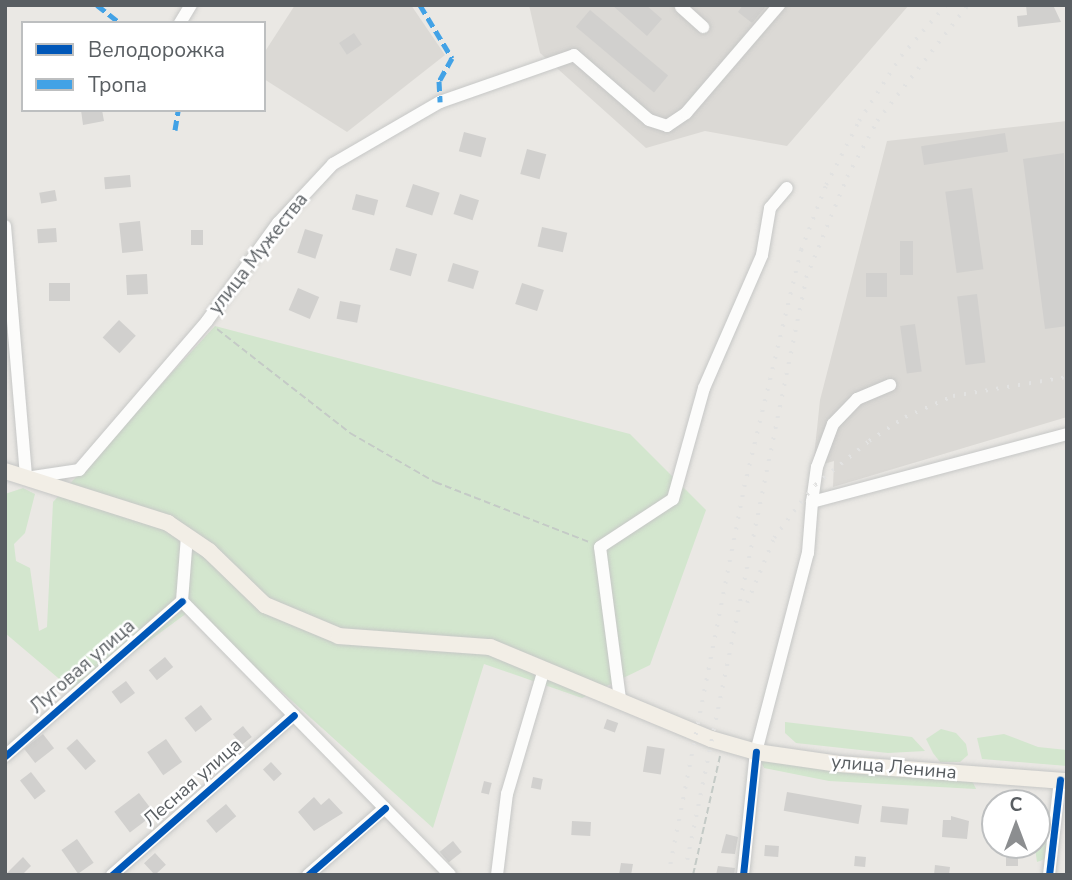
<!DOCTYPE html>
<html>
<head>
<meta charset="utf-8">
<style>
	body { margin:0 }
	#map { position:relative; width:1072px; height:880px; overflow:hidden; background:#eae8e4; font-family:"Nunito Sans",sans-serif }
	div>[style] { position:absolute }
	.industrial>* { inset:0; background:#dbd9d5 }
	.green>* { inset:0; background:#d3e6ce }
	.building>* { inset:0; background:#d1d0ce; transform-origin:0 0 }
	.path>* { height:2px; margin-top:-1px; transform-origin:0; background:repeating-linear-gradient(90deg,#c4cac6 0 7px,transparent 0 10.5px) }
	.roads { filter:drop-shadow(0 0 2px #c6c7c6) drop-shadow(0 0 2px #c6c7c6) }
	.minor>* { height:12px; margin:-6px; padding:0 6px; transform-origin:6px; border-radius:6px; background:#fcfcfb }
	.major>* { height:16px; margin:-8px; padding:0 8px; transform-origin:8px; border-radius:8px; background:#f2eee6 }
	.rail>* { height:3.5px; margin-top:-1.75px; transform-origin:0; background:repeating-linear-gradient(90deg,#e2e2e1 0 2px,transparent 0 11px) }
	.quiet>* { height:5px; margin-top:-2.5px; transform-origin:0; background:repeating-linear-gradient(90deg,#42a2e6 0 10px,transparent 0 15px) }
	.cycleway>* { height:7px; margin:-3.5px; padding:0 3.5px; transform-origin:3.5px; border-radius:3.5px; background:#0057b8 }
	span { translate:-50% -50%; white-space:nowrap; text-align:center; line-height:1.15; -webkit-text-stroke:5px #fff; paint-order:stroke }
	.street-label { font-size:19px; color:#595e62 }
	.frame { position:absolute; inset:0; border:7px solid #595e62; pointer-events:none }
	.legend { position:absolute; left:21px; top:21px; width:245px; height:91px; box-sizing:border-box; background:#fff; border:2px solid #bdbfc0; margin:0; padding:9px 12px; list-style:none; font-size:21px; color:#595e62 }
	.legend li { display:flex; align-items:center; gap:14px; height:35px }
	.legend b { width:35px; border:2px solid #bdbfc0 }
	.north { position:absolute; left:981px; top:789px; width:70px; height:70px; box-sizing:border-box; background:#fff; border:2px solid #bdbfc0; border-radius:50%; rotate:0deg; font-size:19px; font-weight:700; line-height:28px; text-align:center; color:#595e62 }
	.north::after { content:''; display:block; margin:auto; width:24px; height:32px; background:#8c8e90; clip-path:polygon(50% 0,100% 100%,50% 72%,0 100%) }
</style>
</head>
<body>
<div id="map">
	<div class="industrial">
		<i style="clip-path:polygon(295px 5px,411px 5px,445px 55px,347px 132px,264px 79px,264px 53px)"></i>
		<i style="clip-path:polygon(529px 5px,909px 5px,787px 146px,705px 131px,646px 148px,540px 53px)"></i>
		<i style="clip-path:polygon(1067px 121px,1067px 417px,833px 487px,834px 461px,813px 467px,820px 400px,887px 141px)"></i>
	</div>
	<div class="green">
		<i style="clip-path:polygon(215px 326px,630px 434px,706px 510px,650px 665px,582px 698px,484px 664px,433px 828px,191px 610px,77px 694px,5px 633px,5px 494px,23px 488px,35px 494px,25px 533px,14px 544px,16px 561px,30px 568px,39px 631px,47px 627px,53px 502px)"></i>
		<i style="clip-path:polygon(785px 722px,912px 737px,925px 751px,888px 753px,796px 743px,785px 733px)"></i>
		<i style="clip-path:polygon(941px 729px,956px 733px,966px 744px,968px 755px,960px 762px,940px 762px,933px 753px,926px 739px)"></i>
		<i style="clip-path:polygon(1004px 734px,1038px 747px,1067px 750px,1067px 766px,982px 759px,977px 738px)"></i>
		<i style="clip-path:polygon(760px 760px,970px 776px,976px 789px,829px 781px,764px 768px)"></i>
		<i style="clip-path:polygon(1044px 831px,1049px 840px,1045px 859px,1037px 862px,1035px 848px)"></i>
	</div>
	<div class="building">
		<i style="clip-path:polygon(612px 5px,646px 5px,662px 19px,647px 36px)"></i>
		<i style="clip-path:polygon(743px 5px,767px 5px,752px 23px,738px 12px)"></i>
		<i style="clip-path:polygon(1026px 5px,1053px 5px,1061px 22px,1018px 27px,1017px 16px,1027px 15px)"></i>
		<i style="left:590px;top:10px;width:102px;height:22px;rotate:40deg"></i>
		<i style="left:354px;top:33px;width:14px;height:18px;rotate:56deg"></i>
		<i style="clip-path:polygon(81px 110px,102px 110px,104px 121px,83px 125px)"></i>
		<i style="left:464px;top:132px;width:23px;height:20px;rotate:15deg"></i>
		<i style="left:1005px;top:133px;width:19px;height:85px;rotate:81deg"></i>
		<i style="left:527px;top:149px;width:20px;height:26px;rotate:15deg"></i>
		<i style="clip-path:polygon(1064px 153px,1067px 326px,1045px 329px,1023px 159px)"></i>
		<i style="left:130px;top:175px;width:12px;height:26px;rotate:85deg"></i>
		<i style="left:413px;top:184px;width:28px;height:24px;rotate:18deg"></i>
		<i style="left:972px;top:188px;width:82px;height:27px;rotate:82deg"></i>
		<i style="left:55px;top:190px;width:11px;height:16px;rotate:80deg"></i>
		<i style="left:356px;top:194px;width:23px;height:16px;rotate:15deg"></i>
		<i style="left:460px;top:194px;width:20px;height:21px;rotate:18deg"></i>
		<i style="left:140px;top:221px;width:30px;height:21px;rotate:84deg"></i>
		<i style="left:542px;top:227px;width:26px;height:20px;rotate:13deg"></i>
		<i style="left:56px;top:228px;width:14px;height:19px;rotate:86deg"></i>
		<i style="left:305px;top:229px;width:19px;height:25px;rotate:18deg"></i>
		<i style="left:191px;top:230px;width:12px;height:15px"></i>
		<i style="left:900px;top:241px;width:13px;height:34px"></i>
		<i style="left:396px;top:248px;width:22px;height:23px;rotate:16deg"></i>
		<i style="left:453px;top:263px;width:27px;height:19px;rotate:17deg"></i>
		<i style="left:866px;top:273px;width:21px;height:24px"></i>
		<i style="left:147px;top:274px;width:20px;height:21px;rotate:87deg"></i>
		<i style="left:70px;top:283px;width:18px;height:21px;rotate:90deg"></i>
		<i style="left:522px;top:283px;width:23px;height:22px;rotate:18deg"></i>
		<i style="left:298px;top:288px;width:23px;height:24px;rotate:23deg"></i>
		<i style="left:977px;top:294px;width:69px;height:20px;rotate:83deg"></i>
		<i style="left:340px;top:301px;width:21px;height:18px;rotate:11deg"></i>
		<i style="left:119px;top:320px;width:23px;height:24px;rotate:43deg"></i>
		<i style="left:915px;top:324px;width:48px;height:15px;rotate:82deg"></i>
		<i style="left:165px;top:657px;width:13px;height:21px;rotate:51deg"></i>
		<i style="left:126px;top:681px;width:15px;height:18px;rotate:53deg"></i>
		<i style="left:201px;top:705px;width:18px;height:21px;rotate:52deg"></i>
		<i style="left:607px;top:719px;width:12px;height:10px;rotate:20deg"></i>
		<i style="left:243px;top:726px;width:14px;height:13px;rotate:51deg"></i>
		<i style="left:43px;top:734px;width:18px;height:24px;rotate:52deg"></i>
		<i style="left:77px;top:739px;width:29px;height:14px;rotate:49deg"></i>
		<i style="left:166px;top:739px;width:28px;height:23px;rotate:55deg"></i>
		<i style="left:647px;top:746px;width:18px;height:26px;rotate:9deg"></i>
		<i style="left:271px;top:762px;width:16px;height:11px;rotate:47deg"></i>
		<i style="left:31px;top:772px;width:24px;height:14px;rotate:52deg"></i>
		<i style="left:533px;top:777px;width:10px;height:11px;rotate:11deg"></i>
		<i style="left:484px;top:781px;width:8px;height:12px;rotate:14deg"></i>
		<i style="left:787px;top:792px;width:76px;height:19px;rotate:10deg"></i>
		<i style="left:139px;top:793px;width:26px;height:31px;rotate:53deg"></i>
		<i style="clip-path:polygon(314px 797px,321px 805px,329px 798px,343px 813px,314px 831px,298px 812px)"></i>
		<i style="left:226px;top:804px;width:16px;height:26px;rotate:50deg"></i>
		<i style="left:882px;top:806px;width:27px;height:16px;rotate:6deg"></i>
		<i style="clip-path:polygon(951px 816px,969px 821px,967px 839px,942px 837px,943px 820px,951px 820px)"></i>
		<i style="left:572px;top:821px;width:19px;height:14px;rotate:3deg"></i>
		<i style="clip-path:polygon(726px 834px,738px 837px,735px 854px,721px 853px)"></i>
		<i style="left:77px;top:839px;width:29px;height:19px;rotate:55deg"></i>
		<i style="left:453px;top:841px;width:14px;height:17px;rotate:51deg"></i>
		<i style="left:765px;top:845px;width:14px;height:11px;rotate:4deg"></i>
		<i style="left:1006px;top:845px;width:12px;height:21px"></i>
		<i style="left:155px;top:853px;width:16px;height:15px;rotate:47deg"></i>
		<i style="left:855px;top:856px;width:11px;height:10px;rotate:5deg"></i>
		<i style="clip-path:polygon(23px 857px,31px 866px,22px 875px,5px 875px)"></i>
		<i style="clip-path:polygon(621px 863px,633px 864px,631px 875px,619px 875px)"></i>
		<i style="clip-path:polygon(935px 865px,950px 867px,949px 875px,934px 875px)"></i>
		<i style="clip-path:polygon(718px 866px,735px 868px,734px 875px,716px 875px)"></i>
	</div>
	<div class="path">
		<i style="left:217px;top:329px;width:169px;rotate:38deg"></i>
		<i style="left:350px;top:433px;width:98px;rotate:30deg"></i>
		<i style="left:435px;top:482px;width:165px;rotate:21.3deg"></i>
		<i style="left:693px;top:875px;width:122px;rotate:-77.2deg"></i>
	</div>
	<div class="roads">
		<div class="minor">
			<i style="left:681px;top:7px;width:30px;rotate:42deg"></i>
			<i style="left:180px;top:23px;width:21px;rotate:-59deg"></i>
			<i style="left:5px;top:226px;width:253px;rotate:85.2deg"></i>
			<i style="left:26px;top:478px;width:54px;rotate:-8.6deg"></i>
			<i style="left:79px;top:470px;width:196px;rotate:-49.3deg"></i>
			<i style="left:207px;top:321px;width:121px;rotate:-54.1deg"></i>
			<i style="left:278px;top:223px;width:81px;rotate:-47deg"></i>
			<i style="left:333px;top:164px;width:124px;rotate:-30.1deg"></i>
			<i style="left:440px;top:102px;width:142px;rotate:-19.3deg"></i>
			<i style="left:574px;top:55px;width:99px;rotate:40.9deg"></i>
			<i style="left:649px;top:120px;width:19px;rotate:18deg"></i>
			<i style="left:667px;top:126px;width:23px;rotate:-34deg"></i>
			<i style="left:686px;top:113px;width:143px;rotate:-49.3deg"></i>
			<i style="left:812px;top:502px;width:35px;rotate:-82deg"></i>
			<i style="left:817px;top:467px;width:46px;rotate:-69.6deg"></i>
			<i style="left:833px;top:424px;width:35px;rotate:-46deg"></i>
			<i style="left:857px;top:399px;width:36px;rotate:-23deg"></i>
			<i style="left:187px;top:536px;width:65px;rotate:94.4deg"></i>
			<i style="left:182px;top:601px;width:383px;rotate:45.6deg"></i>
			<i style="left:620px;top:699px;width:153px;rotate:-97.5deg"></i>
			<i style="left:600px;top:547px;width:87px;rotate:-33.3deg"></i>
			<i style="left:673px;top:499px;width:115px;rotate:-74.4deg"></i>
			<i style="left:704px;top:388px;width:145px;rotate:-66.4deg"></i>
			<i style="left:762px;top:255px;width:48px;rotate:-80.3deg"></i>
			<i style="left:770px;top:208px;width:26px;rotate:-50deg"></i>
			<i style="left:5px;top:756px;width:235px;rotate:-41.2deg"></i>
			<i style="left:112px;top:875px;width:242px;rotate:-41.3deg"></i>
			<i style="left:308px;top:875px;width:102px;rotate:-41deg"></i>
			<i style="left:497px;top:875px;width:82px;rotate:-83deg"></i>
			<i style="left:507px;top:794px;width:130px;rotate:-73.5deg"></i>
			<i style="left:743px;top:875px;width:124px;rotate:-84deg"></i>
			<i style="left:756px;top:752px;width:206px;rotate:-75.4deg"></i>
			<i style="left:808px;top:553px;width:51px;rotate:-85.5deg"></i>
			<i style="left:812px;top:502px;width:264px;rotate:-14.9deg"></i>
			<i style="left:1049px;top:875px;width:96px;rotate:-83.4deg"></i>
		</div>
		<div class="major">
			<i style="left:5px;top:471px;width:171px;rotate:17.7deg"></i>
			<i style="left:168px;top:523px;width:50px;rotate:34.3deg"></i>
			<i style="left:209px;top:551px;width:78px;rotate:44deg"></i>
			<i style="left:265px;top:605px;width:80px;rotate:22.7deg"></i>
			<i style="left:339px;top:636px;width:151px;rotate:4.2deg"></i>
			<i style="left:490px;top:647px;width:239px;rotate:22.6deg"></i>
			<i style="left:711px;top:739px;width:47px;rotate:16.1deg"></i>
			<i style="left:756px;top:752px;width:84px;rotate:8.2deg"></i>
			<i style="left:839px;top:764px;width:229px;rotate:4.3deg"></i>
		</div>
	</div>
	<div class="rail">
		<i style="left:747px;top:603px;width:70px;rotate:-67.4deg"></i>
		<i style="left:774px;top:538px;width:44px;rotate:-53.4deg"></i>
		<i style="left:800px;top:503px;width:23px;rotate:-50deg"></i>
		<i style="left:815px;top:485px;width:70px;rotate:-39.2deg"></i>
		<i style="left:869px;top:441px;width:43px;rotate:-33.7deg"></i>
		<i style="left:905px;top:417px;width:52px;rotate:-23.6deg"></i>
		<i style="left:953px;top:396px;width:116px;rotate:-9.5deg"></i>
		<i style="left:687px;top:860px;width:594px;rotate:-78.44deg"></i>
		<i style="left:806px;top:278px;width:109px;rotate:-67.9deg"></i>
		<i style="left:847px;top:177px;width:64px;rotate:-61.8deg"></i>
		<i style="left:877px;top:121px;width:147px;rotate:-51.9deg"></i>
		<i style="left:668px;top:875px;width:395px;rotate:-78.9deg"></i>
		<i style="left:744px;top:487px;width:244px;rotate:-76.5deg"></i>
		<i style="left:801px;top:250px;width:70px;rotate:-69deg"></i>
		<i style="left:826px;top:185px;width:72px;rotate:-62.7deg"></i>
		<i style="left:859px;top:121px;width:77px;rotate:-57.1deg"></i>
		<i style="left:901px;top:56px;width:68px;rotate:-48.6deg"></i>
	</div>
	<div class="quiet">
		<i style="left:97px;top:5px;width:29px;rotate:38deg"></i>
		<i style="left:420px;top:5px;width:62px;rotate:58.9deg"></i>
		<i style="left:452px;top:58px;width:26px;rotate:119deg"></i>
		<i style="left:439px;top:81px;width:21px;rotate:87deg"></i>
		<i style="left:175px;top:130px;width:20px;rotate:-81deg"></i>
	</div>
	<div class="cycleway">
		<i style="left:5px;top:756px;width:235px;rotate:-41.2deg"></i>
		<i style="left:112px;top:875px;width:242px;rotate:-41.3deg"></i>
		<i style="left:308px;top:875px;width:102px;rotate:-41deg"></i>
		<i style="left:743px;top:875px;width:124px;rotate:-84deg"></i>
		<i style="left:1049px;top:875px;width:96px;rotate:-83.4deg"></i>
	</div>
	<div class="street-label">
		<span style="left:259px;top:254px;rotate:-52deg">улица Мужества</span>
		<span style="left:83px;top:667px;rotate:-41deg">Луговая улица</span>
		<span style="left:894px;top:768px;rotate:5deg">улица Ленина</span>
		<span style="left:193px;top:783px;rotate:-41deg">Лесная улица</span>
	</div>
	<div class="frame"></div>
	<ul class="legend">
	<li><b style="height:9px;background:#0057b8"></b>Велодорожка</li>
	<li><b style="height:9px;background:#42a2e6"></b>Тропа</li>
	</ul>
	<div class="north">С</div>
</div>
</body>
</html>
